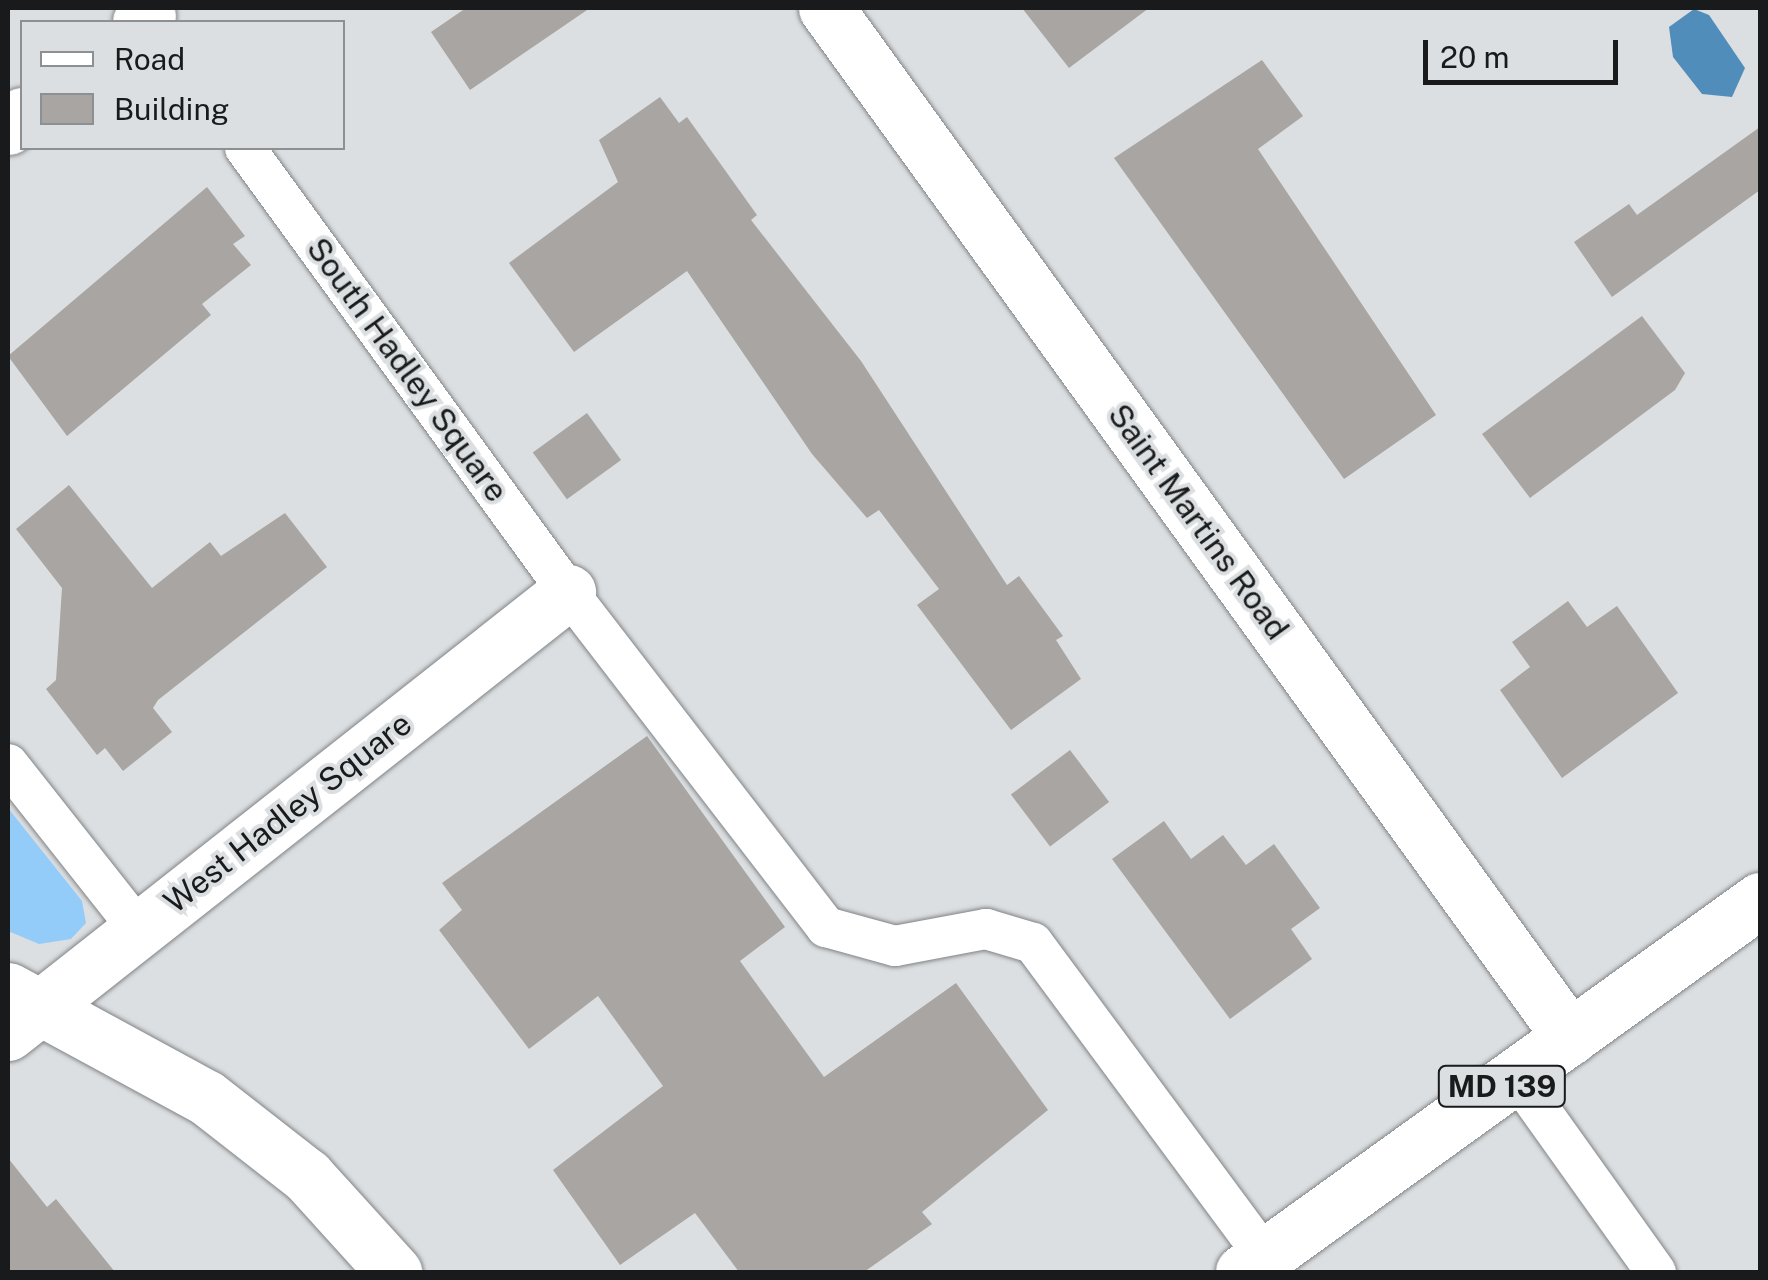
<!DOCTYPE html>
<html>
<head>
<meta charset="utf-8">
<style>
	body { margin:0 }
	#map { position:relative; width:1768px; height:1280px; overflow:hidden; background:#dbdfe1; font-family:"Public Sans",sans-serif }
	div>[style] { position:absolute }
	.green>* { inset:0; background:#93cbf9 }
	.water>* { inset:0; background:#518dbb }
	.building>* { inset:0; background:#a8a5a2; transform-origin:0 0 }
	.roads { filter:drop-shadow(0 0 2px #818486) drop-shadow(0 0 2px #818486) }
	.service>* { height:40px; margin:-20px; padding:0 20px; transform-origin:20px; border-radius:20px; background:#fff }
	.minor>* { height:55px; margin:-27.5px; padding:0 27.5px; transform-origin:27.5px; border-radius:27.5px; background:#fff }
	.secondary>* { height:55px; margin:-27.5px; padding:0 27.5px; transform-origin:27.5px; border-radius:27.5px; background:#fff }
	.primary>* { height:55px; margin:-27.5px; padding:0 27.5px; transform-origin:27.5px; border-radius:27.5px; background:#fff }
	span { translate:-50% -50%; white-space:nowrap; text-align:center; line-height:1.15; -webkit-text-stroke:8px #dbdfe1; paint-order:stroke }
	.shield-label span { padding:2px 8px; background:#dbdfe1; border:2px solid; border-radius:8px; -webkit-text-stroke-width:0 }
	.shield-label { font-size:30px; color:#191a1b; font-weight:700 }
	.street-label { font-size:32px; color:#191a1b }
	.frame { position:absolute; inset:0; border:10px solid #191a1b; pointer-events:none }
	.legend { position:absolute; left:20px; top:20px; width:325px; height:130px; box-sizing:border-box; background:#dbdfe1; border:2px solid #8d9092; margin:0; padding:12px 18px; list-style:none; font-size:30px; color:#191a1b }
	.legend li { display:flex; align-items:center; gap:20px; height:50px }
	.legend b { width:50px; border:2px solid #8d9092 }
	.scale { position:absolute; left:1423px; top:40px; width:195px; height:45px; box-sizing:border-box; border:5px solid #191a1b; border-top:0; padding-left:12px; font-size:30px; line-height:35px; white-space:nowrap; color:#191a1b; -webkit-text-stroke:8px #dbdfe1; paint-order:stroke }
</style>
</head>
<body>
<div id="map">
	<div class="green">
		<i style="clip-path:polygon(8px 808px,82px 901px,86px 923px,71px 939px,39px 944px,8px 931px)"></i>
	</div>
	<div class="water">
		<i style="clip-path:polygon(1694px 9px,1709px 15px,1745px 68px,1732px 97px,1702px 94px,1673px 57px,1669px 27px)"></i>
	</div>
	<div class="building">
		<i style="clip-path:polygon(466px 8px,590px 8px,470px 90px,431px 32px)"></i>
		<i style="clip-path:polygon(1022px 8px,1149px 8px,1069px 68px)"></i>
		<i style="clip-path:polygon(1262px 60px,1303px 116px,1258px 149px,1436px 415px,1344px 479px,1114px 158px)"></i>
		<i style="clip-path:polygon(660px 97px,679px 123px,687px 117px,757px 215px,751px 220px,861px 361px,1007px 585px,1019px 576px,1063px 636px,1056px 640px,1081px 679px,1011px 730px,917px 605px,939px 589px,879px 510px,867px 518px,812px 454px,687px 271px,574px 352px,509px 263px,618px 182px,599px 140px)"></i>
		<i style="clip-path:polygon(1760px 127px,1760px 190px,1612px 297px,1574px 242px,1629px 204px,1637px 215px)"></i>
		<i style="clip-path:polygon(207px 187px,245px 236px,233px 244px,251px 265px,202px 304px,211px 315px,67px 436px,8px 356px)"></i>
		<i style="clip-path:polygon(1642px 316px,1685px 373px,1675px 390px,1530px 498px,1482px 434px)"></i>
		<i style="left:587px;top:413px;width:58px;height:67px;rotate:54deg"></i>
		<i style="clip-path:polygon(69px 485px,152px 588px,210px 542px,221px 556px,285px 513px,327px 567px,158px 700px,153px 708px,172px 732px,123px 771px,105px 748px,97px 755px,46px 689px,56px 680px,62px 588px,16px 529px)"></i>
		<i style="clip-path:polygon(1568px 601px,1587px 627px,1617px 606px,1678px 693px,1562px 778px,1500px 690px,1530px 667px,1512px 642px)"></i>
		<i style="clip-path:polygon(647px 736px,785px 927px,740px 961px,824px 1077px,956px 983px,1048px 1110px,922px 1212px,932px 1224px,864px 1272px,739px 1272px,695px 1213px,620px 1265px,553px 1170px,663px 1086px,598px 996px,529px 1049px,439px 930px,462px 910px,442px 883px)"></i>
		<i style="left:1070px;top:750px;width:65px;height:74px;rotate:53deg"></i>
		<i style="clip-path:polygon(1164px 821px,1191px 859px,1223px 835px,1246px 865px,1274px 844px,1320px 908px,1291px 929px,1312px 959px,1230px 1019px,1112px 859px)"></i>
		<i style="clip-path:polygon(8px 1158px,47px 1207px,56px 1199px,115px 1272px,8px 1272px)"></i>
	</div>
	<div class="roads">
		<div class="service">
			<i style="left:245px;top:148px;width:549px;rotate:53.96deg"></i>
			<i style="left:568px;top:592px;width:423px;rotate:52.4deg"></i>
			<i style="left:826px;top:927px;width:72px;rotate:15.4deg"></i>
			<i style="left:895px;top:946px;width:93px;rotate:-10.6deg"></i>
			<i style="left:986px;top:929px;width:49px;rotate:16.6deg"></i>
			<i style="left:1033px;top:943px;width:390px;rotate:53.5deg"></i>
			<i style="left:8px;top:764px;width:211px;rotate:51.7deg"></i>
			<i style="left:1516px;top:1076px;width:241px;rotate:54.5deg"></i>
		</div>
		<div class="minor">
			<i style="left:826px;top:8px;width:1270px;rotate:54.13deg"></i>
			<i style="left:140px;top:22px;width:10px;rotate:-37deg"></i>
			<i style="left:8px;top:127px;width:18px;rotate:-41deg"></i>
			<i style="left:8px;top:1033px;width:713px;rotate:-38.22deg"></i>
		</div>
		<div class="secondary">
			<i style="left:8px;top:990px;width:226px;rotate:28.5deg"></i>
			<i style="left:207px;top:1098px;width:127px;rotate:38deg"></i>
			<i style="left:307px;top:1176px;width:130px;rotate:47.8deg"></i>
		</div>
		<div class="primary">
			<i style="left:1243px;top:1272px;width:637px;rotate:-35.74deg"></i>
		</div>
	</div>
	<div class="shield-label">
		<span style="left:1502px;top:1086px">MD 139</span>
	</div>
	<div class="street-label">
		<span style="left:407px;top:370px;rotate:54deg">South Hadley Square</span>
		<span style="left:1198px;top:522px;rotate:54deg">Saint Martins Road</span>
		<span style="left:288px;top:813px;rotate:-38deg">West Hadley Square</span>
	</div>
	<div class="frame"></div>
	<ul class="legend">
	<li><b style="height:12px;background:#fff"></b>Road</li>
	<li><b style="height:28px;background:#a8a5a2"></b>Building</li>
	</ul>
	<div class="scale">20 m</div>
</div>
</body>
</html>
